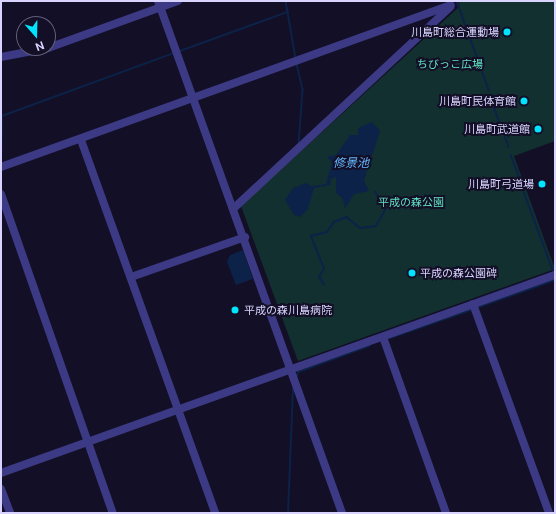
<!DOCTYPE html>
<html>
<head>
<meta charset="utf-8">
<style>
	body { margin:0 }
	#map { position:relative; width:556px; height:514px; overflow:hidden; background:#130f26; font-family:"Public Sans","Noto Sans JP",sans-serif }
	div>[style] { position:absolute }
	.green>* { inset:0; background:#12302f }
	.water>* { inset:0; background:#0c2248 }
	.stream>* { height:1.5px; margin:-0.75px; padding:0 0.75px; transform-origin:0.75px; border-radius:0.75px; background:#0c2248 }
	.minor>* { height:8px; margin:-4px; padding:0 4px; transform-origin:4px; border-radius:4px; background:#3d3a85 }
	.dots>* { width:11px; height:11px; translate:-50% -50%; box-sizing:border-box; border:2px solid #130f26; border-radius:50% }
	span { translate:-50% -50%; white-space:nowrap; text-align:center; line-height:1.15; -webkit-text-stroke:4px #130f26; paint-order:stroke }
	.poi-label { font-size:11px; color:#d9d4ff }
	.right { translate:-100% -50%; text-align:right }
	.left { translate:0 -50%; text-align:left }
	.park-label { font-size:11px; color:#5fe0c0 }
	.water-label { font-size:12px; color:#62b6ff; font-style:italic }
	.frame { position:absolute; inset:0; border:2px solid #d9d4ff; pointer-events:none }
	.north { position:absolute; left:16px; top:16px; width:40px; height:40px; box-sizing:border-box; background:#130f26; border:1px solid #625e7d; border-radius:50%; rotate:160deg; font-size:11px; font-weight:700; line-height:16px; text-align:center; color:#d9d4ff }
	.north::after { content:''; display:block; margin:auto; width:14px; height:18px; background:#00e5ff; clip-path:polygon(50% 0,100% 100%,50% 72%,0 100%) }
</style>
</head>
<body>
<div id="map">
	<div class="green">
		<i style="clip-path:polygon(458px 1px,555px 1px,555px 141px,514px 156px,555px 269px,298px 361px,241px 206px,460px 6px)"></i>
	</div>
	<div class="water">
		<i style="clip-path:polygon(372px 122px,380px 131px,364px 180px,369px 191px,354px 194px,345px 209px,343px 199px,336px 193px,336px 177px,331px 179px,330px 186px,326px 184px,332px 162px,327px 157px,336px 155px,350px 135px,358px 135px,358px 128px)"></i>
		<i style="clip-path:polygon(306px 183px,314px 188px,308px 209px,300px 217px,294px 215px,285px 200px,293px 188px)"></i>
		<i style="clip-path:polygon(243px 250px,253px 279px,236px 285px,227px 262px,230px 255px)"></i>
	</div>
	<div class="stream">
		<i style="left:286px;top:1px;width:59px;rotate:80.2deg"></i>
		<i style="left:457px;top:1px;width:95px;rotate:70.2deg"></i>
		<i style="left:180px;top:51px;width:115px;rotate:-19.9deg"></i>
		<i style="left:297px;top:64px;width:27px;rotate:77deg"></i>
		<i style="left:303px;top:90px;width:54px;rotate:94.2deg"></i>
		<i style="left:492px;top:101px;width:49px;rotate:69.7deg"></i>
		<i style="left:511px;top:155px;width:28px;rotate:69deg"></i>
		<i style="left:1px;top:157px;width:41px;rotate:-88.6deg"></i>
		<i style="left:2px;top:116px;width:183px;rotate:-20.1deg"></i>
		<i style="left:1px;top:176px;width:6px;rotate:-90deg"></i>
		<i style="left:314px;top:187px;width:12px;rotate:-9deg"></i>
		<i style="left:523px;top:189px;width:90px;rotate:69.7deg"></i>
		<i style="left:324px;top:285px;width:9px;rotate:-122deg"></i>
		<i style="left:319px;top:277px;width:9px;rotate:-58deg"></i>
		<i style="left:324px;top:269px;width:35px;rotate:-112deg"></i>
		<i style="left:311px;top:236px;width:16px;rotate:-14deg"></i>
		<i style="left:327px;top:232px;width:12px;rotate:-55deg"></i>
		<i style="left:334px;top:222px;width:14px;rotate:-21deg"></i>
		<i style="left:347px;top:217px;width:17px;rotate:40deg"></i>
		<i style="left:360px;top:228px;width:16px;rotate:-7deg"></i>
		<i style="left:376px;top:226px;width:20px;rotate:-60deg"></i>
		<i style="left:386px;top:209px;width:20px;rotate:-123deg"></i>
		<i style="left:476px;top:308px;width:84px;rotate:-19.5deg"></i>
		<i style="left:390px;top:338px;width:86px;rotate:-19.1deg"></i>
		<i style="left:297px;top:376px;width:4px;rotate:-76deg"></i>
		<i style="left:298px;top:372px;width:76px;rotate:-20.1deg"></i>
		<i style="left:288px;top:513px;width:124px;rotate:-87.7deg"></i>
	</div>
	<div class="minor">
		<i style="left:158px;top:1px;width:544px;rotate:70.23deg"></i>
		<i style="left:48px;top:48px;width:138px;rotate:-19.9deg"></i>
		<i style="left:1px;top:57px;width:48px;rotate:-10.8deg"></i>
		<i style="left:81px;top:140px;width:396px;rotate:70.2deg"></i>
		<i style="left:1px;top:167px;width:478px;rotate:-19.8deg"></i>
		<i style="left:1px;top:194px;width:338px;rotate:70.7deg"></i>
		<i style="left:234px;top:208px;width:295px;rotate:-42.9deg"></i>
		<i style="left:131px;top:277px;width:121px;rotate:-19.3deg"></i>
		<i style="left:473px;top:304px;width:222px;rotate:70deg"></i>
		<i style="left:383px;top:337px;width:187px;rotate:70.3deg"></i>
		<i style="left:1px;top:473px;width:588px;rotate:-19.67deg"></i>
		<i style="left:1px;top:489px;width:26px;rotate:69deg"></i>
	</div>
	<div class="dots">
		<i style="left:507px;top:32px;background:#00e5ff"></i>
		<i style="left:524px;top:101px;background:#00e5ff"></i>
		<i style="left:538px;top:129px;background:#00e5ff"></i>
		<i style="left:542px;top:184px;background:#00e5ff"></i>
		<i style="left:412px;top:273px;background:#00e5ff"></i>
		<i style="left:235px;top:310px;background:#00e5ff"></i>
	</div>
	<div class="poi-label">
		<span class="right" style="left:499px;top:32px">川島町総合運動場</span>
		<span class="right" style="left:516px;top:101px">川島町民体育館</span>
		<span class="right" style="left:530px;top:129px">川島町武道館</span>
		<span class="right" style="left:534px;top:184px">川島町弓道場</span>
		<span class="left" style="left:420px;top:273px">平成の森公園碑</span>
		<span class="left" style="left:244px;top:310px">平成の森川島病院</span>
	</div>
	<div class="park-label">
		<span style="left:450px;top:64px">ちびっこ広場</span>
		<span style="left:411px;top:202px">平成の森公園</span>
	</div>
	<div class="water-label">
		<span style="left:351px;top:164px">修景池</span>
	</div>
	<div class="frame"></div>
	<div class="north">N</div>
</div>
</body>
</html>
